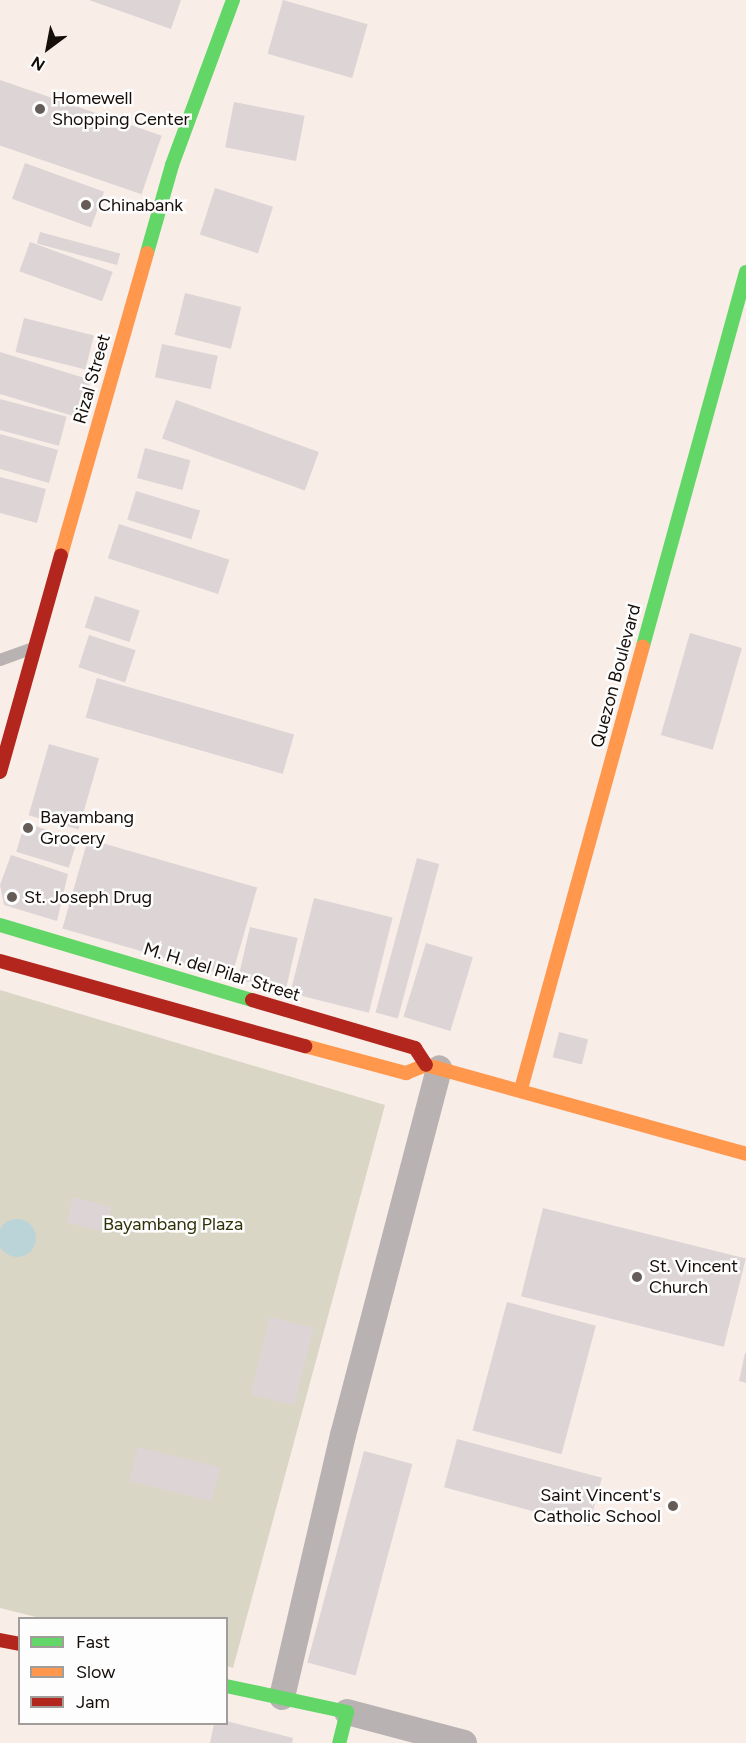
<!DOCTYPE html>
<html>
<head>
<meta charset="utf-8">
<style>
	body { margin:0 }
	#map { position:relative; width:746px; height:1743px; overflow:hidden; background:#f8ede7; font-family:Figtree,sans-serif }
	div>[style] { position:absolute }
	.green>* { inset:0; background:#dad6c5 }
	.water>* { inset:0; background:#bad4d8 }
	.round { border-radius:50% }
	.building>* { inset:0; background:#dcd4d5; transform-origin:0 0 }
	.lane>* { height:12px; margin:-6px; padding:0 6px; transform-origin:6px; border-radius:6px; background:#b8b3b2 }
	.street>* { height:26px; margin:-13px; padding:0 13px; transform-origin:13px; border-radius:13px; background:#b8b3b2 }
	.fast>* { height:14px; margin:-7px; padding:0 7px; transform-origin:7px; border-radius:7px; background:#63d668 }
	.slow>* { height:14px; margin:-7px; padding:0 7px; transform-origin:7px; border-radius:7px; background:#ff974d }
	.jam>* { height:14px; margin:-7px; padding:0 7px; transform-origin:7px; border-radius:7px; background:#b3261e }
	.dots>* { width:16px; height:16px; translate:-50% -50%; box-sizing:border-box; border:3px solid #fdfdfd; border-radius:50% }
	span { translate:-50% -50%; white-space:nowrap; text-align:center; line-height:1.15; -webkit-text-stroke:5px #fdfdfd; paint-order:stroke }
	.poi-label { font-size:18px; color:#160e09 }
	.left { translate:0 -50%; text-align:left }
	.right { translate:-100% -50%; text-align:right }
	.street-label { font-size:18px; color:#160e09 }
	.park-label { font-size:18px; color:#2f3107 }
	.legend { position:absolute; left:18px; top:1617px; width:210px; height:108px; box-sizing:border-box; background:#fdfdfd; border:2px solid #a19d9b; margin:0; padding:8px 10px; list-style:none; font-size:18px; color:#160e09 }
	.legend li { display:flex; align-items:center; gap:12px; height:30px }
	.legend b { width:30px; border:2px solid #a19d9b }
	.north { position:absolute; left:18px; top:18px; width:60px; height:60px; -webkit-text-stroke:4px #fdfdfd; paint-order:stroke; rotate:212deg; font-size:16px; font-weight:700; line-height:24px; text-align:center; color:#160e09 }
	.north::after { content:''; display:block; margin:auto; width:21px; height:27px; background:#160e09; clip-path:polygon(50% 0,100% 100%,50% 72%,0 100%) }
</style>
</head>
<body>
<div id="map">
	<div class="green">
		<i style="clip-path:polygon(0 990px,385px 1105px,233px 1668px,227px 1666px,226px 1618px,40px 1618px,0 1608px)"></i>
	</div>
	<div class="water">
		<i class="round" style="left:-2px;top:1219px;width:38px;height:38px"></i>
	</div>
	<div class="building">
		<i style="clip-path:polygon(89px 0,181px 0,171px 29px)"></i>
		<i style="left:283px;top:0;width:88px;height:56px;rotate:16deg"></i>
		<i style="left:0;top:80px;width:171px;height:62px;rotate:19deg"></i>
		<i style="left:234px;top:102px;width:72px;height:46px;rotate:11deg"></i>
		<i style="left:25px;top:163px;width:84px;height:38px;rotate:20deg"></i>
		<i style="left:215px;top:188px;width:61px;height:49px;rotate:18deg"></i>
		<i style="left:40px;top:232px;width:83px;height:12px;rotate:15deg"></i>
		<i style="left:30px;top:242px;width:88px;height:31px;rotate:20deg"></i>
		<i style="left:185px;top:293px;width:58px;height:43px;rotate:14deg"></i>
		<i style="left:24px;top:318px;width:72px;height:35px;rotate:14deg"></i>
		<i style="left:162px;top:344px;width:57px;height:34px;rotate:12deg"></i>
		<i style="clip-path:polygon(0 352px,91px 380px,80px 418px,0 394px)"></i>
		<i style="left:0;top:399px;width:69px;height:30px;rotate:15deg"></i>
		<i style="left:176px;top:400px;width:152px;height:41px;rotate:20deg"></i>
		<i style="clip-path:polygon(0 434px,58px 450px,49px 483px,0 469px)"></i>
		<i style="left:145px;top:448px;width:47px;height:31px;rotate:15deg"></i>
		<i style="clip-path:polygon(0 477px,46px 489px,37px 523px,0 513px)"></i>
		<i style="left:136px;top:491px;width:67px;height:30px;rotate:17deg"></i>
		<i style="left:119px;top:524px;width:116px;height:36px;rotate:18deg"></i>
		<i style="left:95px;top:596px;width:47px;height:33px;rotate:18deg"></i>
		<i style="left:690px;top:633px;width:54px;height:106px;rotate:16deg"></i>
		<i style="left:89px;top:635px;width:49px;height:34px;rotate:18deg"></i>
		<i style="left:97px;top:678px;width:205px;height:41px;rotate:16deg"></i>
		<i style="left:49px;top:744px;width:52px;height:74px;rotate:16deg"></i>
		<i style="left:25px;top:823px;width:55px;height:30px;rotate:17deg"></i>
		<i style="left:88px;top:839px;width:176px;height:93px;rotate:16deg"></i>
		<i style="clip-path:polygon(11px 855px,68px 874px,57px 921px,4px 905px,0 885px)"></i>
		<i style="left:417px;top:858px;width:23px;height:160px;rotate:15deg"></i>
		<i style="left:314px;top:898px;width:81px;height:98px;rotate:14deg"></i>
		<i style="left:250px;top:927px;width:49px;height:54px;rotate:13deg"></i>
		<i style="left:426px;top:943px;width:49px;height:77px;rotate:17deg"></i>
		<i style="left:559px;top:1032px;width:30px;height:26px;rotate:14deg"></i>
		<i style="left:73px;top:1197px;width:40px;height:26px;rotate:14deg"></i>
		<i style="left:543px;top:1208px;width:209px;height:91px;rotate:14deg"></i>
		<i style="left:507px;top:1302px;width:92px;height:133px;rotate:15deg"></i>
		<i style="left:270px;top:1317px;width:45px;height:80px;rotate:14deg"></i>
		<i style="clip-path:polygon(745px 1353px,746px 1353px,746px 1383px,739px 1381px)"></i>
		<i style="left:457px;top:1439px;width:150px;height:50px;rotate:15deg"></i>
		<i style="left:138px;top:1447px;width:85px;height:35px;rotate:14deg"></i>
		<i style="left:364px;top:1451px;width:50px;height:219px;rotate:15deg"></i>
		<i style="clip-path:polygon(226px 1721px,293px 1738px,292px 1743px,210px 1743px,214px 1724px)"></i>
	</div>
	<div class="lane">
		<i style="left:0;top:660px;width:35px;rotate:-20deg"></i>
	</div>
	<div class="street">
		<i style="left:282px;top:1697px;width:269px;rotate:-76.9deg"></i>
		<i style="left:343px;top:1435px;width:379px;rotate:-75.3deg"></i>
		<i style="left:347px;top:1712px;width:121px;rotate:14.8deg"></i>
	</div>
	<div class="fast">
		<i style="left:147px;top:253px;width:91px;rotate:-74.1deg"></i>
		<i style="left:172px;top:165px;width:176px;rotate:-69.7deg"></i>
		<i style="left:643px;top:646px;width:388px;rotate:-74.6deg"></i>
		<i style="left:0;top:925px;width:263px;rotate:16.6deg"></i>
		<i style="left:226px;top:1686px;width:124px;rotate:12.1deg"></i>
		<i style="left:347px;top:1712px;width:32px;rotate:104deg"></i>
	</div>
	<div class="slow">
		<i style="left:61px;top:555px;width:314px;rotate:-74.1deg"></i>
		<i style="left:305px;top:1046px;width:105px;rotate:15deg"></i>
		<i style="left:406px;top:1073px;width:22px;rotate:-22deg"></i>
		<i style="left:426px;top:1065px;width:332px;rotate:15.5deg"></i>
		<i style="left:521px;top:1089px;width:459px;rotate:-74.6deg"></i>
	</div>
	<div class="jam">
		<i style="left:0;top:772px;width:225px;rotate:-74.3deg"></i>
		<i style="left:0;top:961px;width:317px;rotate:15.6deg"></i>
		<i style="left:252px;top:1000px;width:170px;rotate:16.4deg"></i>
		<i style="left:415px;top:1048px;width:20px;rotate:57deg"></i>
		<i style="left:0;top:1640px;width:20px;rotate:11deg"></i>
	</div>
	<div class="dots">
		<i style="left:40px;top:109px;background:#655c57"></i>
		<i style="left:86px;top:205px;background:#655c57"></i>
		<i style="left:28px;top:828px;background:#655c57"></i>
		<i style="left:12px;top:897px;background:#655c57"></i>
		<i style="left:637px;top:1277px;background:#655c57"></i>
		<i style="left:673px;top:1506px;background:#655c57"></i>
	</div>
	<div class="poi-label">
		<span class="left" style="left:52px;top:109px">Homewell<br>Shopping Center</span>
		<span class="left" style="left:98px;top:205px">Chinabank</span>
		<span class="left" style="left:40px;top:828px">Bayambang<br>Grocery</span>
		<span class="left" style="left:24px;top:897px">St. Joseph Drug</span>
		<span class="left" style="left:649px;top:1277px">St. Vincent<br>Church</span>
		<span class="right" style="left:661px;top:1506px">Saint Vincent's<br>Catholic School</span>
	</div>
	<div class="street-label">
		<span style="left:92px;top:379px;rotate:-74deg">Rizal Street</span>
		<span style="left:616px;top:676px;rotate:-75deg">Quezon Boulevard</span>
		<span style="left:222px;top:972px;rotate:17deg">M. H. del Pilar Street</span>
	</div>
	<div class="park-label">
		<span style="left:173px;top:1224px">Bayambang Plaza</span>
	</div>
	<ul class="legend">
	<li><b style="height:8px;background:#63d668"></b>Fast</li>
	<li><b style="height:8px;background:#ff974d"></b>Slow</li>
	<li><b style="height:8px;background:#b3261e"></b>Jam</li>
	</ul>
	<div class="north">N</div>
</div>
</body>
</html>
